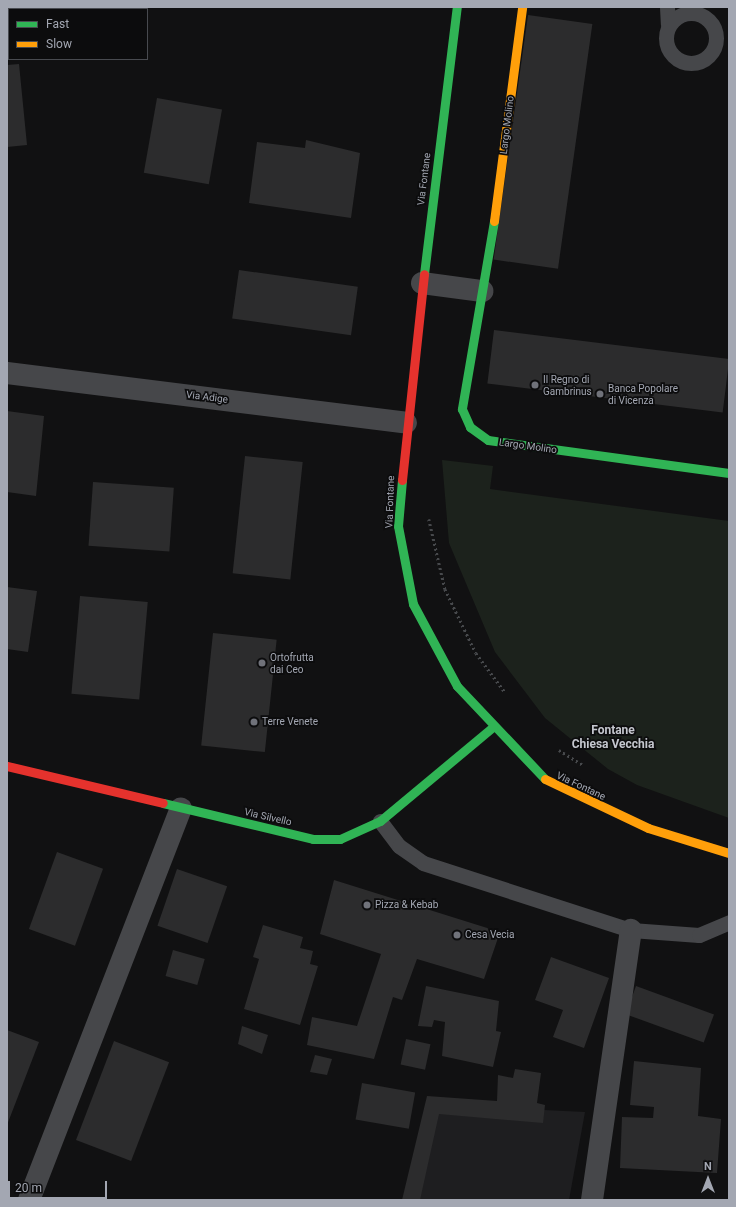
<!DOCTYPE html>
<html>
<head>
<meta charset="utf-8">
<style>
	body { margin:0 }
	#map { position:relative; width:736px; height:1207px; overflow:hidden; background:#111112; font-family:Roboto,sans-serif }
	div>[style] { position:absolute }
	.built>* { inset:0; background:#1e1e20 }
	.green>* { inset:0; background:#1c221c }
	.building>* { inset:0; background:#2c2c2d; transform-origin:0 0 }
	.path>* { height:2.5px; margin-top:-1.25px; transform-origin:0; background:repeating-linear-gradient(90deg,#47494c 0 2px,transparent 0 5px) }
	.lane>* { height:15px; margin:-7.5px; padding:0 7.5px; transform-origin:7.5px; border-radius:7.5px; background:#46474a }
	.lane>.ring { margin:-7.5px; padding:0; box-sizing:content-box; background:none; border:15px solid #46474a; border-radius:50% }
	.street>* { height:22px; margin:-11px; padding:0 11px; transform-origin:11px; border-radius:11px; background:#46474a }
	.fast>* { height:9px; margin:-4.5px; padding:0 4.5px; transform-origin:4.5px; border-radius:4.5px; background:#30b455 }
	.slow>* { height:9px; margin:-4.5px; padding:0 4.5px; transform-origin:4.5px; border-radius:4.5px; background:#ff9f0a }
	.jam>* { height:9px; margin:-4.5px; padding:0 4.5px; transform-origin:4.5px; border-radius:4.5px; background:#e5322d }
	.dots>* { width:11px; height:11px; translate:-50% -50%; box-sizing:border-box; border:2px solid #0c0c0d; border-radius:50% }
	span { translate:-50% -50%; white-space:nowrap; text-align:center; line-height:1.15; -webkit-text-stroke:3.5px #0c0c0d; paint-order:stroke }
	.street-label { font-size:10px; color:#a3a7b2 }
	.poi-label { font-size:10px; color:#a3a7b2 }
	.left { translate:0 -50%; text-align:left }
	.quarter-label { font-size:12px; color:#c4c6ce; font-weight:700 }
	.frame { position:absolute; inset:0; border:8px solid #a3a7b2; pointer-events:none }
	.legend { position:absolute; left:8px; top:8px; width:140px; height:52px; box-sizing:border-box; background:#0c0c0d; border:1px solid #484a4f; margin:0; padding:5px 7px; list-style:none; font-size:12px; color:#a3a7b2 }
	.legend li { display:flex; align-items:center; gap:8px; height:20px }
	.legend b { width:20px; border:1px solid #484a4f }
	.north { position:absolute; left:688px; top:1159px; width:40px; height:40px; -webkit-text-stroke:3px #0c0c0d; paint-order:stroke; rotate:0deg; font-size:11px; font-weight:700; line-height:16px; text-align:center; color:#a3a7b2 }
	.north::after { content:''; display:block; margin:auto; width:14px; height:18px; background:#a3a7b2; clip-path:polygon(50% 0,100% 100%,50% 72%,0 100%) }
	.scale { position:absolute; left:8px; top:1181px; width:99px; height:18px; box-sizing:border-box; border:2px solid #a3a7b2; border-top:0; padding-left:5px; font-size:12px; line-height:14px; white-space:nowrap; color:#a3a7b2; -webkit-text-stroke:3px #0c0c0d; paint-order:stroke }
</style>
</head>
<body>
<div id="map">
	<div class="built">
		<i style="clip-path:polygon(438px 1105px,585px 1112px,569px 1200px,414px 1200px)"></i>
	</div>
	<div class="green">
		<i style="clip-path:polygon(442px 460px,493px 466px,490px 489px,729px 521px,729px 818px,637px 785px,608px 769px,545px 718px,495px 652px,449px 543px)"></i>
	</div>
	<div class="building">
		<i style="left:528px;top:15px;width:65px;height:247px;rotate:8deg"></i>
		<i style="clip-path:polygon(19px 64px,27px 145px,7px 147px,7px 65px)"></i>
		<i style="left:157px;top:98px;width:66px;height:76px;rotate:10deg"></i>
		<i style="clip-path:polygon(306px 140px,360px 153px,351px 218px,249px 203px,257px 142px,305px 148px)"></i>
		<i style="left:239px;top:270px;width:120px;height:49px;rotate:8deg"></i>
		<i style="left:494px;top:330px;width:237px;height:54px;rotate:7deg"></i>
		<i style="clip-path:polygon(7px 411px,44px 416px,36px 496px,7px 492px)"></i>
		<i style="left:245px;top:456px;width:58px;height:118px;rotate:6deg"></i>
		<i style="left:93px;top:482px;width:81px;height:64px;rotate:4deg"></i>
		<i style="clip-path:polygon(7px 587px,37px 591px,28px 652px,7px 649px)"></i>
		<i style="left:80px;top:596px;width:68px;height:98px;rotate:5deg"></i>
		<i style="left:213px;top:633px;width:64px;height:113px;rotate:6deg"></i>
		<i style="left:57px;top:852px;width:49px;height:82px;rotate:20deg"></i>
		<i style="left:177px;top:869px;width:53px;height:60px;rotate:19deg"></i>
		<i style="clip-path:polygon(334px 880px,500px 932px,484px 979px,417px 959px,402px 1000px,393px 997px,374px 1059px,307px 1045px,312px 1017px,357px 1026px,381px 954px,320px 934px)"></i>
		<i style="clip-path:polygon(263px 925px,303px 937px,300px 948px,313px 951px,310px 964px,318px 966px,300px 1025px,244px 1009px,259px 959px,253px 957px)"></i>
		<i style="left:173px;top:950px;width:33px;height:27px;rotate:16deg"></i>
		<i style="clip-path:polygon(551px 957px,609px 978px,584px 1048px,553px 1037px,563px 1010px,535px 1000px)"></i>
		<i style="clip-path:polygon(426px 986px,499px 1001px,496px 1031px,501px 1032px,493px 1067px,442px 1056px,445px 1022px,434px 1020px,432px 1027px,418px 1026px)"></i>
		<i style="left:636px;top:986px;width:83px;height:30px;rotate:20deg"></i>
		<i style="clip-path:polygon(242px 1026px,268px 1035px,262px 1054px,238px 1044px)"></i>
		<i style="clip-path:polygon(7px 1030px,39px 1042px,7px 1125px)"></i>
		<i style="left:406px;top:1039px;width:25px;height:26px;rotate:12deg"></i>
		<i style="left:114px;top:1041px;width:59px;height:106px;rotate:21deg"></i>
		<i style="clip-path:polygon(315px 1055px,332px 1059px,327px 1075px,310px 1072px)"></i>
		<i style="clip-path:polygon(634px 1061px,701px 1068px,698px 1116px,721px 1119px,717px 1173px,620px 1168px,622px 1117px,653px 1118px,654px 1107px,630px 1105px)"></i>
		<i style="clip-path:polygon(515px 1069px,541px 1073px,537px 1103px,545px 1105px,543px 1123px,439px 1114px,420px 1200px,402px 1200px,427px 1096px,497px 1101px,498px 1075px,513px 1078px)"></i>
		<i style="left:362px;top:1083px;width:54px;height:37px;rotate:10deg"></i>
	</div>
	<div class="path">
		<i style="left:429px;top:519px;width:72px;rotate:77.1deg"></i>
		<i style="left:445px;top:589px;width:71px;rotate:64.2deg"></i>
		<i style="left:476px;top:653px;width:49px;rotate:53.4deg"></i>
		<i style="left:559px;top:750px;width:28px;rotate:32deg"></i>
	</div>
	<div class="lane">
		<i style="left:667px;top:7px;width:17px;rotate:87deg"></i>
		<i class="ring" style="left:666px;top:13px;width:35px;height:35px"></i>
		<i style="left:380px;top:821px;width:31px;rotate:53deg"></i>
		<i style="left:399px;top:846px;width:29px;rotate:35deg"></i>
		<i style="left:423px;top:863px;width:219px;rotate:17.9deg"></i>
		<i style="left:631px;top:930px;width:68px;rotate:4.2deg"></i>
		<i style="left:699px;top:935px;width:33px;rotate:-23deg"></i>
	</div>
	<div class="street">
		<i style="left:422px;top:283px;width:61px;rotate:7.6deg"></i>
		<i style="left:7px;top:373px;width:402px;rotate:7.1deg"></i>
		<i style="left:29px;top:1200px;width:420px;rotate:-68.8deg"></i>
		<i style="left:592px;top:1200px;width:273px;rotate:-81.8deg"></i>
	</div>
	<div class="fast">
		<i style="left:494px;top:221px;width:191px;rotate:99.7deg"></i>
		<i style="left:462px;top:409px;width:20px;rotate:66deg"></i>
		<i style="left:470px;top:427px;width:22px;rotate:36deg"></i>
		<i style="left:488px;top:440px;width:243px;rotate:7.8deg"></i>
		<i style="left:424px;top:274px;width:269px;rotate:-83deg"></i>
		<i style="left:402px;top:480px;width:46px;rotate:95deg"></i>
		<i style="left:398px;top:526px;width:79px;rotate:79.1deg"></i>
		<i style="left:413px;top:604px;width:93px;rotate:61.8deg"></i>
		<i style="left:457px;top:686px;width:128px;rotate:46.6deg"></i>
		<i style="left:163px;top:803px;width:154px;rotate:13.5deg"></i>
		<i style="left:313px;top:839px;width:27px"></i>
		<i style="left:340px;top:839px;width:44px;rotate:-24.2deg"></i>
		<i style="left:380px;top:821px;width:147px;rotate:-39.8deg"></i>
	</div>
	<div class="slow">
		<i style="left:494px;top:221px;width:216px;rotate:-82.5deg"></i>
		<i style="left:545px;top:779px;width:114px;rotate:25.4deg"></i>
		<i style="left:648px;top:828px;width:85px;rotate:17.2deg"></i>
	</div>
	<div class="jam">
		<i style="left:402px;top:480px;width:207px;rotate:-83.9deg"></i>
		<i style="left:7px;top:766px;width:160px;rotate:13.3deg"></i>
	</div>
	<div class="dots">
		<i style="left:535px;top:385px;background:#70727a"></i>
		<i style="left:600px;top:394px;background:#70727a"></i>
		<i style="left:262px;top:663px;background:#70727a"></i>
		<i style="left:254px;top:722px;background:#70727a"></i>
		<i style="left:367px;top:905px;background:#70727a"></i>
		<i style="left:457px;top:935px;background:#70727a"></i>
	</div>
	<div class="street-label">
		<span style="left:507px;top:125px;rotate:-83deg">Largo Molino</span>
		<span style="left:424px;top:179px;rotate:-83deg">Via Fontane</span>
		<span style="left:207px;top:397px;rotate:7deg">Via Adige</span>
		<span style="left:528px;top:446px;rotate:8deg">Largo Molino</span>
		<span style="left:390px;top:502px;rotate:-88deg">Via Fontane</span>
		<span style="left:581px;top:786px;rotate:25deg">Via Fontane</span>
		<span style="left:268px;top:817px;rotate:13deg">Via Silvello</span>
	</div>
	<div class="poi-label">
		<span class="left" style="left:543px;top:385px">Il Regno di<br>Gambrinus</span>
		<span class="left" style="left:608px;top:394px">Banca Popolare<br>di Vicenza</span>
		<span class="left" style="left:270px;top:663px">Ortofrutta<br>dai Ceo</span>
		<span class="left" style="left:262px;top:722px">Terre Venete</span>
		<span class="left" style="left:375px;top:905px">Pizza &amp; Kebab</span>
		<span class="left" style="left:465px;top:935px">Cesa Vecia</span>
	</div>
	<div class="quarter-label">
		<span style="left:613px;top:738px">Fontane<br>Chiesa Vecchia</span>
	</div>
	<div class="frame"></div>
	<ul class="legend">
	<li><b style="height:5px;background:#30b455"></b>Fast</li>
	<li><b style="height:5px;background:#ff9f0a"></b>Slow</li>
	</ul>
	<div class="north">N</div>
	<div class="scale">20 m</div>
</div>
</body>
</html>
